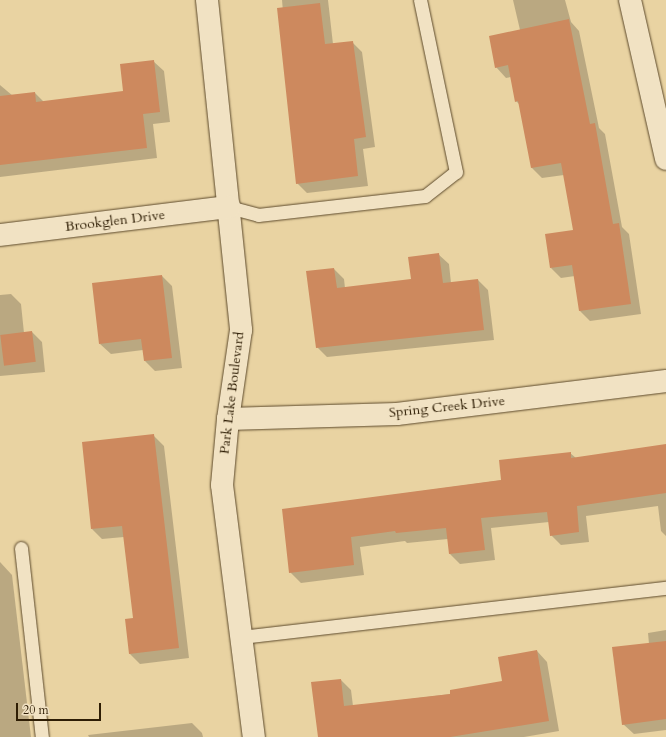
<!DOCTYPE html>
<html>
<head>
<meta charset="utf-8">
<style>
	body { margin:0 }
	#map { position:relative; width:666px; height:737px; overflow:hidden; background:#e9d3a2; font-family:Cardo,serif }
	div>[style] { position:absolute }
	.shadow>* { inset:0; background:#0003 }
	.building>* { inset:0; background:#cd895e; transform-origin:0 0 }
	.roads { filter:drop-shadow(0 0 1px #5d4a2c) drop-shadow(0 0 1px #5d4a2c) }
	.service>* { height:13px; margin:-6.5px; padding:0 6.5px; transform-origin:6.5px; border-radius:6.5px; background:#f1e2c3 }
	.minor>* { height:22px; margin:-11px; padding:0 11px; transform-origin:11px; border-radius:11px; background:#f1e2c3 }
	span { translate:-50% -50%; white-space:nowrap; text-align:center; line-height:1.15; -webkit-text-stroke:3px #f1e2c3; paint-order:stroke }
	.street-label { font-size:14px; color:#2e1d04 }
	.scale { position:absolute; left:16px; top:703px; width:85px; height:18px; box-sizing:border-box; border:2px solid #2e1d04; border-top:0; padding-left:5px; font-size:12px; line-height:14px; white-space:nowrap; color:#2e1d04; -webkit-text-stroke:3px #f1e2c3; paint-order:stroke }
</style>
</head>
<body>
<div id="map">
	<div class="shadow">
		<i style="clip-path:polygon(282px 0,328px 0,333px 44px,352px 42px,362px 52px,375px 147px,363px 149px,368px 186px,307px 193px,297px 183px)"></i>
		<i style="clip-path:polygon(513px 0,565px 0,571px 22px,579px 31px,599px 128px,605px 134px,622px 227px,629px 234px,641px 314px,590px 321px,580px 311px,575px 276px,561px 278px,551px 268px,574px 230px,564px 175px,542px 178px,532px 168px,520px 105px,516px 101px,511px 77px,506px 78px,496px 67px,520px 30px)"></i>
		<i style="clip-path:polygon(153px 61px,164px 71px,170px 122px,153px 124px,157px 158px,0 177px,0 85px,13px 96px,35px 93px,44px 102px,124px 92px)"></i>
		<i style="clip-path:polygon(438px 254px,449px 264px,451px 283px,478px 280px,488px 290px,494px 340px,327px 357px,317px 347px,334px 269px,344px 279px,345px 288px,412px 280px)"></i>
		<i style="clip-path:polygon(162px 276px,172px 286px,182px 368px,155px 371px,145px 361px,143px 350px,111px 354px,100px 344px)"></i>
		<i style="clip-path:polygon(11px 294px,21px 304px,24px 333px,32px 332px,42px 342px,45px 372px,0 376px,0 295px)"></i>
		<i style="clip-path:polygon(153px 435px,164px 446px,189px 658px,140px 664px,130px 654px,134px 619px,124px 537px,102px 539px,92px 529px)"></i>
		<i style="clip-path:polygon(666px 445px,666px 536px,661px 531px,658px 506px,586px 516px,589px 542px,561px 545px,551px 535px,549px 522px,491px 528px,495px 560px,460px 564px,450px 554px,448px 539px,407px 543px,405px 541px,360px 547px,364px 575px,301px 583px,290px 572px,283px 510px,503px 480px,570px 453px,576px 458px)"></i>
		<i style="clip-path:polygon(0 562px,12px 575px,31px 737px,0 737px)"></i>
		<i style="clip-path:polygon(666px 630px,666px 730px,634px 734px,623px 724px,649px 644px,648px 633px)"></i>
		<i style="clip-path:polygon(537px 651px,547px 662px,559px 731px,524px 737px,319px 737px,341px 680px,351px 690px,353px 706px,451px 694px,503px 682px)"></i>
		<i style="clip-path:polygon(192px 723px,202px 733px,203px 737px,89px 737px,88px 735px)"></i>
	</div>
	<div class="building">
		<i style="clip-path:polygon(320px 3px,325px 44px,353px 41px,366px 137px,354px 139px,358px 176px,296px 184px,277px 8px)"></i>
		<i style="clip-path:polygon(569px 19px,590px 124px,595px 123px,613px 224px,619px 223px,631px 304px,579px 311px,572px 265px,550px 268px,545px 234px,573px 230px,561px 163px,531px 168px,518px 101px,515px 102px,508px 65px,495px 68px,489px 36px)"></i>
		<i style="clip-path:polygon(154px 60px,160px 112px,143px 114px,147px 148px,0 165px,0 96px,35px 92px,36px 102px,123px 91px,120px 64px)"></i>
		<i style="clip-path:polygon(439px 253px,443px 283px,478px 279px,484px 330px,316px 348px,306px 271px,334px 268px,337px 288px,411px 279px,408px 257px)"></i>
		<i style="clip-path:polygon(162px 275px,172px 358px,144px 361px,141px 339px,99px 344px,92px 283px)"></i>
		<i style="left:32px;top:331px;width:31px;height:32px;rotate:83deg"></i>
		<i style="clip-path:polygon(154px 434px,179px 648px,129px 654px,125px 619px,133px 618px,122px 526px,91px 529px,82px 442px)"></i>
		<i style="clip-path:polygon(666px 444px,666px 493px,577px 506px,579px 532px,550px 536px,547px 512px,481px 518px,485px 550px,449px 554px,446px 528px,396px 533px,395px 531px,351px 537px,354px 565px,289px 573px,282px 509px,501px 480px,499px 460px,571px 452px,571px 458px)"></i>
		<i style="clip-path:polygon(666px 641px,666px 719px,622px 725px,612px 647px)"></i>
		<i style="clip-path:polygon(537px 650px,549px 721px,450px 737px,318px 737px,311px 682px,341px 679px,344px 706px,450px 694px,450px 690px,502px 681px,498px 657px)"></i>
	</div>
	<div class="roads">
		<div class="service">
			<i style="left:229px;top:207px;width:30px;rotate:15deg"></i>
			<i style="left:258px;top:215px;width:168px;rotate:-6.5deg"></i>
			<i style="left:425px;top:196px;width:39px;rotate:-38deg"></i>
			<i style="left:456px;top:172px;width:176px;rotate:-101.8deg"></i>
			<i style="left:21px;top:548px;width:190px;rotate:83.7deg"></i>
			<i style="left:241px;top:637px;width:428px;rotate:-6.6deg"></i>
		</div>
		<div class="minor">
			<i style="left:207px;top:0;width:332px;rotate:84.1deg"></i>
			<i style="left:241px;top:330px;width:90px;rotate:98.3deg"></i>
			<i style="left:228px;top:419px;width:66px;rotate:95.2deg"></i>
			<i style="left:222px;top:485px;width:254px;rotate:82.8deg"></i>
			<i style="left:630px;top:0;width:163px;rotate:77.2deg"></i>
			<i style="left:0;top:235px;width:231px;rotate:-7deg"></i>
			<i style="left:228px;top:419px;width:169px;rotate:-1.7deg"></i>
			<i style="left:397px;top:414px;width:271px;rotate:-7deg"></i>
		</div>
	</div>
	<div class="street-label">
		<span style="left:115px;top:221px;rotate:-7deg">Brookglen Drive</span>
		<span style="left:232px;top:393px;rotate:-83deg">Park Lake Boulevard</span>
		<span style="left:447px;top:407px;rotate:-6deg">Spring Creek Drive</span>
	</div>
	<div class="scale">20 m</div>
</div>
</body>
</html>
